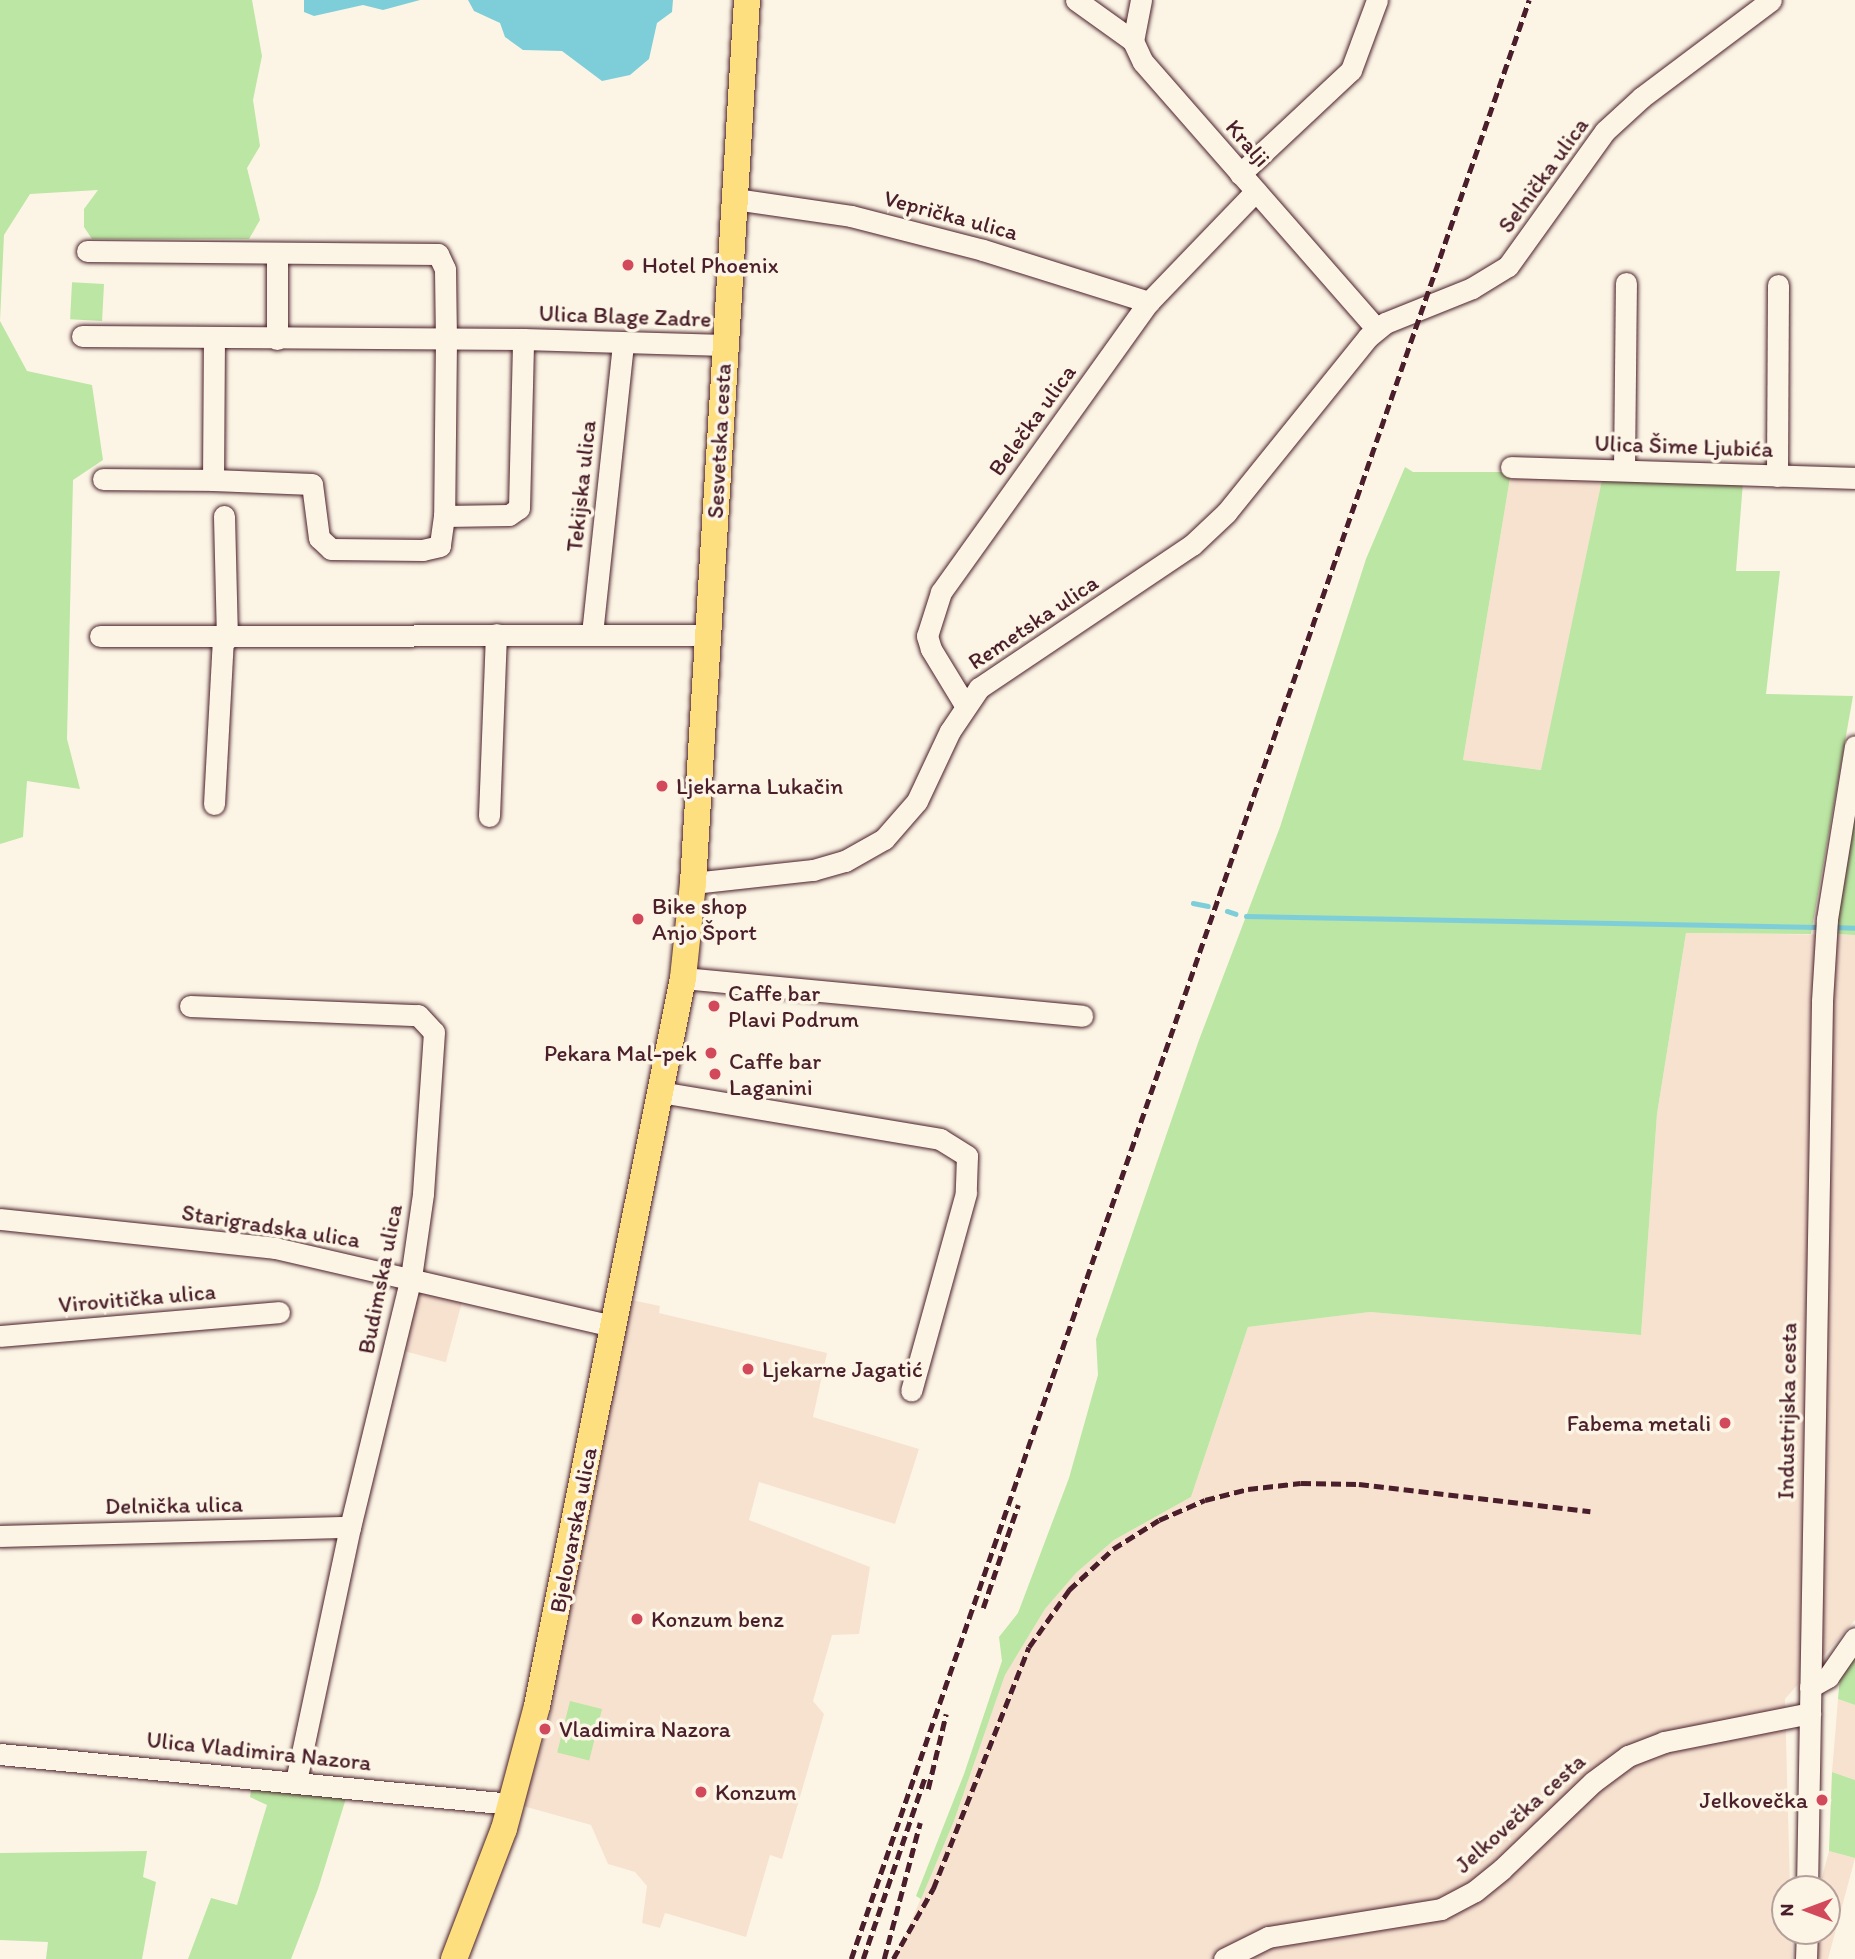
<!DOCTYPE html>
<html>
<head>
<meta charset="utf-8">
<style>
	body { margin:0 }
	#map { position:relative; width:1855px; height:1959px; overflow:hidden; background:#fcf5e5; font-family:Itim,sans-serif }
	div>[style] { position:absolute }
	.built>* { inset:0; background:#f7e2d0; transform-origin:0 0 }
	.green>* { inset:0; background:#bbe6a3; transform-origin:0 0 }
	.water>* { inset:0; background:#7eceda }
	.stream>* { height:4.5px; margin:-2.25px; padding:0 2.25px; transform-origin:2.25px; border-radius:2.25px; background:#7eceda }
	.roads { filter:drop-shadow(0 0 2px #4a1f2b) drop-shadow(0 0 2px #4a1f2b) }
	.minor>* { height:21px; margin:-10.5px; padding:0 10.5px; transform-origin:10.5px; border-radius:10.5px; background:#fcf5e5 }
	.major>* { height:26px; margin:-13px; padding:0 13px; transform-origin:13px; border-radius:13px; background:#fedf80 }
	.rail>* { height:4.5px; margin-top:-2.25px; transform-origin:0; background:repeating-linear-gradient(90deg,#4a1f2b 0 10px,transparent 0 15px) }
	.dots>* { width:19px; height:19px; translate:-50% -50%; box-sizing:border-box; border:4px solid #fcf5e5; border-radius:50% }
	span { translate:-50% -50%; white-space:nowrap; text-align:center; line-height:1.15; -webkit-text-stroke:7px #fcf5e5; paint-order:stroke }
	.street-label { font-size:23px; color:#4a1f2b }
	.poi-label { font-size:23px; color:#4a1f2b }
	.left { translate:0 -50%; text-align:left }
	.right { translate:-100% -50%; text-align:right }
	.north { position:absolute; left:1771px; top:1875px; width:70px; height:70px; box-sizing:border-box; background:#fcf5e5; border:2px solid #b59f9b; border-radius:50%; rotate:270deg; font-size:19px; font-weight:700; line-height:28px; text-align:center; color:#4a1f2b }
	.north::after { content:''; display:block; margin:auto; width:24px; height:32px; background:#d1495b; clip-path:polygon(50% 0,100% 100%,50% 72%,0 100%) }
</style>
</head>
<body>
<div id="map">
	<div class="built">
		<i style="clip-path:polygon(1511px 472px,1603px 475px,1542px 770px,1463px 760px)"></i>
		<i style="clip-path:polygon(1686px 933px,1855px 935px,1855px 1620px,1785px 1699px,1790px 1889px,1785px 1889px,1785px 1931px,1791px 1931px,1792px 1959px,895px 1959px,954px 1821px,1005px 1675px,1045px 1609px,1076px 1573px,1114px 1540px,1191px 1497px,1248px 1327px,1370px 1312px,1641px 1335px,1657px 1114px)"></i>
		<i style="left:416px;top:1288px;width:48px;height:64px;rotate:15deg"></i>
		<i style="clip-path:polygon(627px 1299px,660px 1306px,659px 1313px,827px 1353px,813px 1417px,919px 1449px,895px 1524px,759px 1482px,749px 1520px,870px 1567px,859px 1634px,832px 1635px,813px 1701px,824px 1714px,782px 1859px,770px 1855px,746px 1937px,665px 1913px,660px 1928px,642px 1923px,647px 1886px,635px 1872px,608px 1864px,591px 1825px,523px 1806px,549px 1723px)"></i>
		<i style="clip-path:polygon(1838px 1699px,1855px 1705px,1855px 1780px,1832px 1772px)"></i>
		<i style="left:1829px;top:1851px;width:27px;height:108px;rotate:15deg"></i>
	</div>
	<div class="green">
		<i style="clip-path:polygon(0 0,252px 0,262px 56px,253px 100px,260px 146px,247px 168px,260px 220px,249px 239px,92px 239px,84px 227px,84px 209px,98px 190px,30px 194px,4px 235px,0 321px,27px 371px,92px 385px,103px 460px,73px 480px,67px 739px,80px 789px,27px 781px,23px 837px,0 844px)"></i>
		<i style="left:104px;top:284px;width:37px;height:32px;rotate:93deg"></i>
		<i style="clip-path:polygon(1405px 467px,1413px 472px,1511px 472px,1463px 760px,1541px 770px,1603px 475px,1743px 482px,1736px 571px,1780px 571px,1766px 694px,1853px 696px,1811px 934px,1686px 933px,1657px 1114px,1641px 1335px,1370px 1312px,1248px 1327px,1191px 1497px,1114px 1540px,1076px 1573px,1045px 1609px,1005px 1675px,954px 1821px,921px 1899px,916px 1896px,964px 1774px,1002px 1661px,999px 1637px,1018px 1613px,1069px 1478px,1098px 1375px,1096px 1339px,1199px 1040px,1280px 827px,1366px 559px)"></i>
		<i style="clip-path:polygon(1855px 797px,1855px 935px,1834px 934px)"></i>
		<i style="clip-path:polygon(1855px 1653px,1855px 1705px,1838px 1699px,1840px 1677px)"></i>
		<i style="left:570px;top:1701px;width:33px;height:53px;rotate:14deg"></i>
		<i style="clip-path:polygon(1832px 1772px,1855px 1780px,1855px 1858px,1829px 1851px)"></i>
		<i style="clip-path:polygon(252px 1786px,347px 1795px,318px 1889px,291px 1959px,188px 1959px,211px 1898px,237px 1905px,267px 1805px,250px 1797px)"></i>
		<i style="clip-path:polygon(147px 1851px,143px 1877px,156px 1882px,142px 1959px,46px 1959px,48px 1942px,0 1940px,0 1853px)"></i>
	</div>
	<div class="water">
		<i style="clip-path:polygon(304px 0,420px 0,383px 10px,363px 5px,314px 16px,304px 12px)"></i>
		<i style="clip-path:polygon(468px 0,673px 0,672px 12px,657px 23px,649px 59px,630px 75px,602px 81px,562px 51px,523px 50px,505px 37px,500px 23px,474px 11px)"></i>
	</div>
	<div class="stream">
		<i style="left:1193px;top:903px;width:15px;rotate:11deg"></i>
		<i style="left:1227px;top:911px;width:9px;rotate:18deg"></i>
		<i style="left:1246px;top:916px;width:573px;rotate:1.1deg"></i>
		<i style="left:1832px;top:927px;width:23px;rotate:2deg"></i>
	</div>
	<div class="roads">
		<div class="minor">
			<i style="left:1076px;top:0;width:70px;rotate:35.7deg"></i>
			<i style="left:1141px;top:0;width:42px;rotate:101deg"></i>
			<i style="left:1133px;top:41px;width:23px;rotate:65deg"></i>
			<i style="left:1143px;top:62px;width:355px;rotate:48.8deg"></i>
			<i style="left:1240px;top:174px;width:152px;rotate:-43.1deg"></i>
			<i style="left:1351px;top:70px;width:75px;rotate:-69.6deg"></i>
			<i style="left:735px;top:199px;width:117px;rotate:8.3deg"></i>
			<i style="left:851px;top:216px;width:136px;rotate:14.4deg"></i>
			<i style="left:983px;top:250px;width:174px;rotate:17.4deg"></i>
			<i style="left:87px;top:251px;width:351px;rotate:0.5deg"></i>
			<i style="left:438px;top:254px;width:17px;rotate:65deg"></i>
			<i style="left:445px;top:269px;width:70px;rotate:89.2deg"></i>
			<i style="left:446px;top:339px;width:177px;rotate:90.6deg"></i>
			<i style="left:444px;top:516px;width:30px;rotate:98deg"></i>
			<i style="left:440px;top:546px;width:17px;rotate:167deg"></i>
			<i style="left:423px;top:550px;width:92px;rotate:-179.4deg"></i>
			<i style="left:331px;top:549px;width:16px;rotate:-137deg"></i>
			<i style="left:319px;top:538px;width:54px;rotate:-97.4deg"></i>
			<i style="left:312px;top:484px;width:99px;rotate:-177.7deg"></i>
			<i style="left:213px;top:480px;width:141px;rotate:-89.6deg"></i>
			<i style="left:277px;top:254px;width:85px;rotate:90deg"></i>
			<i style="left:82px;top:336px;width:441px;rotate:0.4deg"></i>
			<i style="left:523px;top:339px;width:202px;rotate:1.7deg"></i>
			<i style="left:1511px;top:467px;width:344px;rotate:1.8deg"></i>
			<i style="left:1624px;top:469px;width:186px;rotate:-89.4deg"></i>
			<i style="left:1777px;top:476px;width:191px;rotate:-89.7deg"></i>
			<i style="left:103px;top:479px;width:110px;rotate:0.5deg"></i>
			<i style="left:224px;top:516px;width:123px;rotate:88.6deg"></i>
			<i style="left:444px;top:516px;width:65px;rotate:-0.9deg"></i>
			<i style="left:509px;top:515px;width:12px;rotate:-35deg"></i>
			<i style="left:519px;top:508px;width:169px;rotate:-88.6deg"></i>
			<i style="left:592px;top:634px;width:293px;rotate:-83.9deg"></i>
			<i style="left:100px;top:636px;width:608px;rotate:-0.09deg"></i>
			<i style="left:965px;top:705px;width:66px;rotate:-121.3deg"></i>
			<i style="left:931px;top:649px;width:14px;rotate:-107deg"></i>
			<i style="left:927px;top:636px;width:46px;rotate:-72.3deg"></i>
			<i style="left:941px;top:592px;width:357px;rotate:-54.4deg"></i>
			<i style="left:1149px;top:302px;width:154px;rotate:-46.1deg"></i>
			<i style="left:214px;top:804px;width:165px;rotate:-86.9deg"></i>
			<i style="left:489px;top:816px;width:182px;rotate:-87.8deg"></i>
			<i style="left:693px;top:883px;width:121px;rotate:-6.2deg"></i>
			<i style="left:813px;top:870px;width:33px;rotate:-16deg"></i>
			<i style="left:845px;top:861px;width:45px;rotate:-29.4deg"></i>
			<i style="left:884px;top:839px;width:50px;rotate:-49deg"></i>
			<i style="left:917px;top:801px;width:77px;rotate:-64.8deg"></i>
			<i style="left:950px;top:731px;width:52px;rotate:-56deg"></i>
			<i style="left:979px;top:688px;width:257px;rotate:-33.9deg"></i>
			<i style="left:1192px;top:545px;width:47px;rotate:-43.3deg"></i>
			<i style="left:1226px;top:513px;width:226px;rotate:-51.1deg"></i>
			<i style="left:1368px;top:337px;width:22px;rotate:-39deg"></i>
			<i style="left:1385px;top:323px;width:94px;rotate:-21.9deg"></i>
			<i style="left:1472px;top:288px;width:42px;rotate:-31.4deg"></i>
			<i style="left:1508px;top:266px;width:166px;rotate:-54.3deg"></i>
			<i style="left:1605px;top:131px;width:50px;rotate:-42.6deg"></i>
			<i style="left:1642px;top:97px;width:161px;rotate:-36.9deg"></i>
			<i style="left:683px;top:978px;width:401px;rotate:5.4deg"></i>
			<i style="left:190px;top:1006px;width:228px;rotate:2.3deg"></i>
			<i style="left:418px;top:1015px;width:23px;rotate:47deg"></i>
			<i style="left:434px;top:1032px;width:162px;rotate:93.9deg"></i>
			<i style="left:423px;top:1194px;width:84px;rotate:98.2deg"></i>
			<i style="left:411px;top:1277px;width:257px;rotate:103.7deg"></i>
			<i style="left:350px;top:1527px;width:259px;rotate:102deg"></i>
			<i style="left:660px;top:1092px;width:284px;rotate:9.5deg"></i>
			<i style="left:940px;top:1139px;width:32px;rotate:32deg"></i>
			<i style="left:967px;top:1156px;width:37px;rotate:92deg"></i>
			<i style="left:966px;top:1193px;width:205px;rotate:105.5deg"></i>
			<i style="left:0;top:1219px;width:277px;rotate:6deg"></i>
			<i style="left:275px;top:1248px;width:346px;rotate:13deg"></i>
			<i style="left:0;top:1336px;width:280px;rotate:-4.9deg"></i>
			<i style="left:0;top:1536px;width:350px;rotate:-1.5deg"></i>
			<i style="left:1810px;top:1687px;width:21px;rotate:-29deg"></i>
			<i style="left:1828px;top:1677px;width:47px;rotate:-55.3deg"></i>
			<i style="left:0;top:1754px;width:513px;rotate:5.59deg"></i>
			<i style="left:1807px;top:1889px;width:888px;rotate:-89.03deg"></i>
			<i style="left:1822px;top:1001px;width:82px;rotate:-86.5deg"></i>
			<i style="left:1827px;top:919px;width:175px;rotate:-80.8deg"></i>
			<i style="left:1224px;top:1959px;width:49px;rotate:-26.6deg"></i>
			<i style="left:1268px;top:1937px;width:175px;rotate:-9.2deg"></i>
			<i style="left:1441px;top:1909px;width:38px;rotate:-28deg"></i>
			<i style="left:1475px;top:1891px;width:35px;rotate:-39deg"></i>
			<i style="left:1502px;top:1869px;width:126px;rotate:-43.7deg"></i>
			<i style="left:1593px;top:1782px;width:44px;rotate:-36.6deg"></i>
			<i style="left:1628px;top:1756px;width:39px;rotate:-21deg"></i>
			<i style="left:1664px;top:1742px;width:149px;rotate:-11.2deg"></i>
			<i style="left:1806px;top:1959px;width:28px;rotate:-88deg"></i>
		</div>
		<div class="major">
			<i style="left:454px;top:1959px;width:139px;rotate:-69deg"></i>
			<i style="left:504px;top:1829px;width:127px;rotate:-75deg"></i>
			<i style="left:537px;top:1706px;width:742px;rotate:-78.66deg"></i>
			<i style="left:683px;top:978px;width:96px;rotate:-84deg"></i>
			<i style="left:693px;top:883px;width:885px;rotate:-86.5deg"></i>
		</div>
	</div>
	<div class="rail">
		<i style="left:983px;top:1608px;width:109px;rotate:-71.2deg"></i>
		<i style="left:928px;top:1789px;width:77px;rotate:-76.5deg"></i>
		<i style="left:851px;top:1959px;width:2073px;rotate:-70.91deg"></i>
		<i style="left:863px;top:1959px;width:192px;rotate:-71.2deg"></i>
		<i style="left:884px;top:1959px;width:141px;rotate:-75.2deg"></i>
		<i style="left:893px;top:1959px;width:81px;rotate:-60.3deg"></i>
		<i style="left:933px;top:1889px;width:260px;rotate:-68.4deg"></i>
		<i style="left:1029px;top:1647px;width:70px;rotate:-54.9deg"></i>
		<i style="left:1069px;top:1590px;width:60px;rotate:-43deg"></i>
		<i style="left:1113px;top:1549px;width:54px;rotate:-32.2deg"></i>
		<i style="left:1159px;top:1520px;width:50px;rotate:-23.5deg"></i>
		<i style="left:1205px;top:1500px;width:44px;rotate:-14.3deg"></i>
		<i style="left:1248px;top:1489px;width:53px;rotate:-6.5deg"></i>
		<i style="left:1301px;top:1483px;width:58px;rotate:1deg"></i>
		<i style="left:1359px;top:1484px;width:233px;rotate:6.7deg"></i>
	</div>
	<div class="dots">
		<i style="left:628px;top:265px;background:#d1495b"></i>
		<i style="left:662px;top:786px;background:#d1495b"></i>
		<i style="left:638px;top:919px;background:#d1495b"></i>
		<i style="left:714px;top:1006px;background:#d1495b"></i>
		<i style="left:711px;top:1053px;background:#d1495b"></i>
		<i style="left:715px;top:1074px;background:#d1495b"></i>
		<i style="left:748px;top:1369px;background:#d1495b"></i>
		<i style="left:1725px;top:1423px;background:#d1495b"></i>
		<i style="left:637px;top:1619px;background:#d1495b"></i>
		<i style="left:545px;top:1729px;background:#d1495b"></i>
		<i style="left:701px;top:1792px;background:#d1495b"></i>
		<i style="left:1822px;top:1800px;background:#d1495b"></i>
	</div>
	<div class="street-label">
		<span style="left:1248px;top:143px;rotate:49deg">Kralji</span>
		<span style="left:1543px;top:175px;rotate:-54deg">Selnička ulica</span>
		<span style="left:951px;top:215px;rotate:15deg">Veprička ulica</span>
		<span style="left:625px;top:316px;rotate:2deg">Ulica Blage Zadre</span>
		<span style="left:1032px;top:420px;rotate:-54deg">Belečka ulica</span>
		<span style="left:719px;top:441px;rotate:-87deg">Sesvetska cesta</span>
		<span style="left:1684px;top:446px;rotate:2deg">Ulica Šime Ljubića</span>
		<span style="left:581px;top:486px;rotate:-84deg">Tekijska ulica</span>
		<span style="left:1033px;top:622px;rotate:-34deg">Remetska ulica</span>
		<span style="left:271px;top:1226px;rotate:9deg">Starigradska ulica</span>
		<span style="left:380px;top:1279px;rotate:-79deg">Budimska ulica</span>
		<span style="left:137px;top:1298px;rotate:-5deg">Virovitička ulica</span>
		<span style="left:1787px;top:1411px;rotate:-89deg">Industrijska cesta</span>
		<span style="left:174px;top:1505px;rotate:-1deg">Delnička ulica</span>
		<span style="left:573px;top:1530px;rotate:-79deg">Bjelovarska ulica</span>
		<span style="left:259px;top:1751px;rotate:6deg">Ulica Vladimira Nazora</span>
		<span style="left:1520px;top:1813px;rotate:-42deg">Jelkovečka cesta</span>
	</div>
	<div class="poi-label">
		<span class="left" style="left:642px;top:265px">Hotel Phoenix</span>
		<span class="left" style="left:676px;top:786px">Ljekarna Lukačin</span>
		<span class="left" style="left:652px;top:919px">Bike shop<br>Anjo Šport</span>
		<span class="left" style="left:728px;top:1006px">Caffe bar<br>Plavi Podrum</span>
		<span class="right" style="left:697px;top:1053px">Pekara Mal-pek</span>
		<span class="left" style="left:729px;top:1074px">Caffe bar<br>Laganini</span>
		<span class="left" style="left:762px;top:1369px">Ljekarne Jagatić</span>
		<span class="right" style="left:1711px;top:1423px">Fabema metali</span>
		<span class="left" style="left:651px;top:1619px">Konzum benz</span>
		<span class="left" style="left:559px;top:1729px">Vladimira Nazora</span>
		<span class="left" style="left:715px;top:1792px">Konzum</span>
		<span class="right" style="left:1808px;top:1800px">Jelkovečka</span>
	</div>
	<div class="north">N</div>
</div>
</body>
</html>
